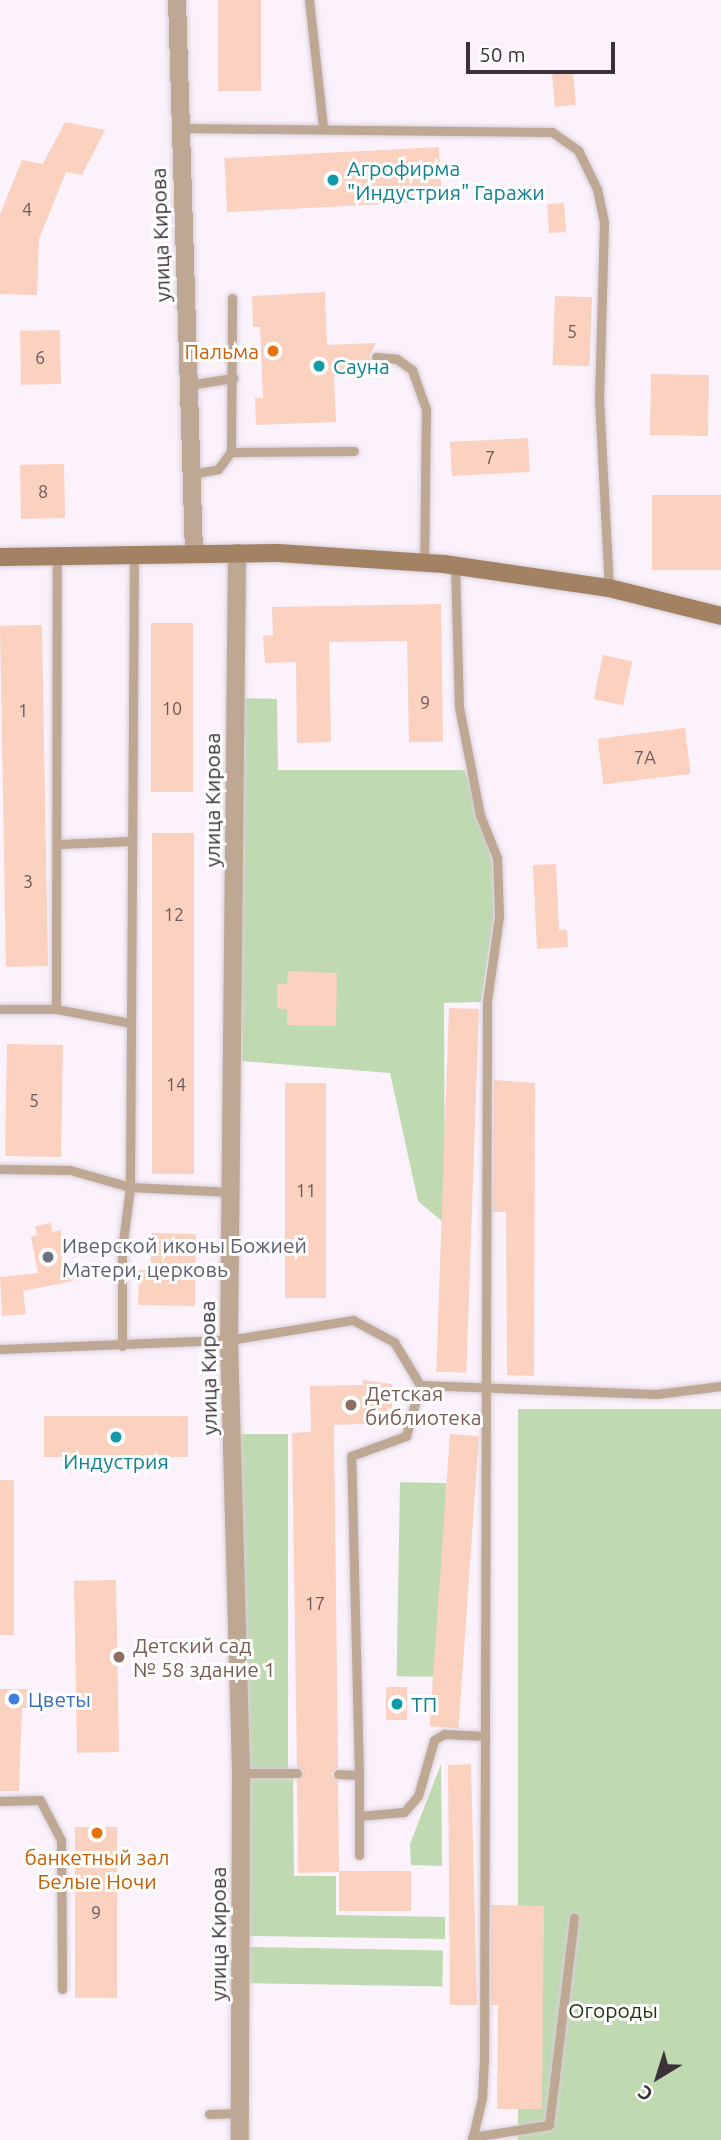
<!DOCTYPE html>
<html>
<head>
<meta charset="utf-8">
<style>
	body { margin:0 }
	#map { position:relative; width:721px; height:2140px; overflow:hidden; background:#fbf2fc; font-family:Ubuntu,sans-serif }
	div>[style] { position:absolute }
	.green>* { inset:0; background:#bfd9b1; transform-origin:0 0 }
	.building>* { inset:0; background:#fbd1c0; transform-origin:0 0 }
	.roads { filter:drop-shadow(0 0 2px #d8cfd9) drop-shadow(0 0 2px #d8cfd9) }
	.lane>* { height:9px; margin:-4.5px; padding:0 4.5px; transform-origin:4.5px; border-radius:4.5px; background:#bea893 }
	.street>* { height:18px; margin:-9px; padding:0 9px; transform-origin:9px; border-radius:9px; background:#bea893 }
	.secondary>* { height:18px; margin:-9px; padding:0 9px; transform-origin:9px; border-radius:9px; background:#a38263 }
	.dots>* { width:19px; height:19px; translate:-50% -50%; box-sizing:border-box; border:4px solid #fff; border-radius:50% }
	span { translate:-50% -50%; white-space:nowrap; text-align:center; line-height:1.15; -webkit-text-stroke:6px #fff; paint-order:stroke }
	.number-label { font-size:18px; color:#6a595c }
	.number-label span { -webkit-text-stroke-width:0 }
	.culture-label { font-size:21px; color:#0d838f }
	.left { translate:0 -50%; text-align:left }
	.street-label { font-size:21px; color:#3a313b }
	.food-label { font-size:21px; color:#c56008 }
	.right { translate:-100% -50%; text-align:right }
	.worship-label { font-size:21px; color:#5b616d }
	.education-label { font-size:21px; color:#785e54 }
	.shop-label { font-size:21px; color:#366cbe }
	.park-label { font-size:21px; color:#1e350d }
	.north { position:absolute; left:623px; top:2042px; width:70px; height:70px; -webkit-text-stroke:5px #fff; paint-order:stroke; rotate:218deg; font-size:19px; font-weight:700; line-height:28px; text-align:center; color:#3a313b }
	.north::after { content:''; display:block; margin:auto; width:24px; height:32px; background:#3a313b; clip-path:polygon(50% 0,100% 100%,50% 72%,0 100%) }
	.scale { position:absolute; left:466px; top:42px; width:149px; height:32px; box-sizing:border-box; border:4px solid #3a313b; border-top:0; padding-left:9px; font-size:21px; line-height:24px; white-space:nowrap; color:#3a313b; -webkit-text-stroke:5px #fff; paint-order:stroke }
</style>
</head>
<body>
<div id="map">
	<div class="green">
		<i style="clip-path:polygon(240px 698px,277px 699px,278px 770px,465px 770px,492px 861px,494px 915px,481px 1002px,444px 1003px,445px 1224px,418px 1201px,390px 1073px,242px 1061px)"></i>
		<i style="left:518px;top:1409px;width:203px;height:731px"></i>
		<i style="left:238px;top:1434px;width:50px;height:335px"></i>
		<i style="left:446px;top:1483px;width:194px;height:46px;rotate:91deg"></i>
		<i style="clip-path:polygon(441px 1764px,442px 1866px,411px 1865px,410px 1844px)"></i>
		<i style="clip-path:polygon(246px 1776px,293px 1778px,294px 1876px,336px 1876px,336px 1915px,445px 1917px,445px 1939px,246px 1936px)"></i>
		<i style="left:247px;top:1947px;width:196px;height:36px;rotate:1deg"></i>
	</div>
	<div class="building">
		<i style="left:218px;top:0;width:43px;height:91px"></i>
		<i style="left:573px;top:72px;width:33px;height:21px;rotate:85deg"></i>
		<i style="clip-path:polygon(65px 122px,105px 130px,82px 175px,66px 172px,39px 239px,37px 295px,0 294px,0 215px,5px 202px,22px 160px,43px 164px)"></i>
		<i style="left:439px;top:147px;width:54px;height:215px;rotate:87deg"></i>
		<i style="left:564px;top:203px;width:29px;height:17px;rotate:86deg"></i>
		<i style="clip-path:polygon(325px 292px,327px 345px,376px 343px,369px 357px,376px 364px,377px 375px,334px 376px,336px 422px,256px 425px,255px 398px,263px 398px,260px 327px,253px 327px,252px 296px)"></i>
		<i style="left:555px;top:296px;width:37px;height:69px;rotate:2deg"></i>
		<i style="left:60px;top:330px;width:54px;height:40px;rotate:89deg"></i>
		<i style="left:651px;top:374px;width:58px;height:61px;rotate:1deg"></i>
		<i style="left:528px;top:438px;width:34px;height:78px;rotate:87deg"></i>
		<i style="left:64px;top:464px;width:54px;height:44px;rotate:89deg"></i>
		<i style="left:721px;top:495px;width:75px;height:69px;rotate:90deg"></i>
		<i style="clip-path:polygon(441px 604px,443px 742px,409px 742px,407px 641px,329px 642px,331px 742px,297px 743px,296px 662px,265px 663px,263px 636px,273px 635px,272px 607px)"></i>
		<i style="left:151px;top:623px;width:42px;height:169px"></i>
		<i style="left:42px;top:625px;width:341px;height:42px;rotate:89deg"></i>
		<i style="left:603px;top:655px;width:30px;height:45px;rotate:12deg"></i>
		<i style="left:685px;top:728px;width:46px;height:88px;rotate:83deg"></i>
		<i style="left:152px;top:833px;width:42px;height:341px"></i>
		<i style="clip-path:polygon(556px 864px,559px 930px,567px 930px,568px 947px,537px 949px,533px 865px)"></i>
		<i style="clip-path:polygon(288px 971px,337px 973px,336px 1026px,287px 1025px,287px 1009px,277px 1008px,277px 984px,287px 984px)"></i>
		<i style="left:449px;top:1008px;width:30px;height:364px;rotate:2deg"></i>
		<i style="left:7px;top:1044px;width:56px;height:112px;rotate:1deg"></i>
		<i style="clip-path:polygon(494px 1080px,535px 1083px,534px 1376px,507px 1375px,506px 1212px,493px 1212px)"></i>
		<i style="left:285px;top:1083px;width:41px;height:215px"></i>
		<i style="clip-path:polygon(51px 1223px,52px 1232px,61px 1230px,63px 1270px,71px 1269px,73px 1281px,23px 1291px,26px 1314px,2px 1316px,0 1277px,38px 1273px,31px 1237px,37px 1235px,35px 1226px)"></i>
		<i style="clip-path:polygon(151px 1233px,196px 1234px,195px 1306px,138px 1305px,139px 1270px,151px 1270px)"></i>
		<i style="clip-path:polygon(363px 1380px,392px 1384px,392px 1423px,334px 1425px,338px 1767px,331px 1774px,338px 1781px,339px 1872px,298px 1873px,297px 1780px,304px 1772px,297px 1766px,292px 1433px,311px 1432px,310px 1386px,363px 1385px)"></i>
		<i style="left:44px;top:1416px;width:144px;height:41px"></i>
		<i style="left:450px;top:1434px;width:29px;height:293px;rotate:4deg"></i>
		<i style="left:0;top:1480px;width:14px;height:155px"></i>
		<i style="left:116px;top:1580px;width:172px;height:42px;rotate:89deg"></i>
		<i style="left:386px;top:1687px;width:21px;height:33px"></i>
		<i style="clip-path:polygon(0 1689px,28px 1689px,29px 1708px,22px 1708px,19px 1791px,0 1791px)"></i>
		<i style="clip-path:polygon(471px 1764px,477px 2005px,450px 2005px,448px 1765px)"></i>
		<i style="left:75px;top:1827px;width:42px;height:171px"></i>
		<i style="left:411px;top:1871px;width:40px;height:72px;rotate:90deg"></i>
		<i style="clip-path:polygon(491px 1905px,544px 1906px,542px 2109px,497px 2109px,498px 2005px,491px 2005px)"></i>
	</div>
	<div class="roads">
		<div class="lane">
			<i style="left:309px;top:0;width:127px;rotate:83.7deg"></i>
			<i style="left:179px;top:128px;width:373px;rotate:0.6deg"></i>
			<i style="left:552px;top:132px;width:32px;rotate:35deg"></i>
			<i style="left:578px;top:150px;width:43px;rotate:64deg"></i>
			<i style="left:597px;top:189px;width:34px;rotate:78deg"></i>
			<i style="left:604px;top:222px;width:176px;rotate:91.6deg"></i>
			<i style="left:599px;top:398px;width:190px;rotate:87deg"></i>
			<i style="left:376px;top:357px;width:21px;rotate:5deg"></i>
			<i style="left:397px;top:359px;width:19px;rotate:36deg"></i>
			<i style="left:412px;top:370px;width:41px;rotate:70.3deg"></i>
			<i style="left:426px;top:409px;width:154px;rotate:90.7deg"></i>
			<i style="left:188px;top:385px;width:46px;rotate:-8.8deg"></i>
			<i style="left:231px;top:452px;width:123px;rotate:-0.5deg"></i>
			<i style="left:191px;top:474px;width:27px;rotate:-10deg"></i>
			<i style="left:218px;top:469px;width:21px;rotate:-53deg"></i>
			<i style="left:231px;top:452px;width:154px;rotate:-89.6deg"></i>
			<i style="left:455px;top:565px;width:142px;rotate:88.4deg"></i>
			<i style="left:459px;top:707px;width:110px;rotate:79deg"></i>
			<i style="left:480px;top:815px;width:46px;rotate:68.4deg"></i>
			<i style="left:497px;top:858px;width:58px;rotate:88deg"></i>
			<i style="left:499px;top:916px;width:86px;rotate:98deg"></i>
			<i style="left:487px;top:1001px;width:1058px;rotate:90.16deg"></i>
			<i style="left:484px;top:2059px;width:39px;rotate:93deg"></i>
			<i style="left:482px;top:2098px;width:43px;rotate:103.4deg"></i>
			<i style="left:58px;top:844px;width:73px;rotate:-2.4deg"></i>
			<i style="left:0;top:1009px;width:56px"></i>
			<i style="left:56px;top:1009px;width:454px;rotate:-89.9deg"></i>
			<i style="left:56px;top:1009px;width:76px;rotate:10.6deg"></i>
			<i style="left:0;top:1169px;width:70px;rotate:0.8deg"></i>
			<i style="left:70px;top:1170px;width:62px;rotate:15.8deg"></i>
			<i style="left:130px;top:1187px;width:101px;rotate:2.8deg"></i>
			<i style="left:122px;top:1346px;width:97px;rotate:-90deg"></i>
			<i style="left:122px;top:1249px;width:63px;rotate:-82.6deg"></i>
			<i style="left:130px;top:1187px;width:632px;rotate:-89.64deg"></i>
			<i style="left:0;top:1349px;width:229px;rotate:-2.3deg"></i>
			<i style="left:229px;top:1340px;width:126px;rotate:-9.2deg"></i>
			<i style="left:353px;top:1320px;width:47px;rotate:28.2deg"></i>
			<i style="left:394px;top:1342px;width:50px;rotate:58.8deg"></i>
			<i style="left:420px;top:1385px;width:236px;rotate:2.2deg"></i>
			<i style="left:656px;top:1394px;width:65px;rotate:-7deg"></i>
			<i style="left:241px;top:1773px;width:56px"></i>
			<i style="left:338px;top:1774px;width:21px;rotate:3deg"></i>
			<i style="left:359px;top:1775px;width:319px;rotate:-91.4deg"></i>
			<i style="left:351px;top:1456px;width:59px;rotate:-20deg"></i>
			<i style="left:406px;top:1436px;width:53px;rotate:-74.6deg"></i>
			<i style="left:0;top:1801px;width:40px;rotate:-1.4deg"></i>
			<i style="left:40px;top:1800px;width:45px;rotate:62.3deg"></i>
			<i style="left:61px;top:1840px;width:149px;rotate:89.6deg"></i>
			<i style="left:359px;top:1816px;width:45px;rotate:-5.1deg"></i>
			<i style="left:404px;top:1812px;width:21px;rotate:-49deg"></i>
			<i style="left:418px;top:1796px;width:58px;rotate:-74.1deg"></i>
			<i style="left:434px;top:1740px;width:12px;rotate:-31deg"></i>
			<i style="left:444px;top:1734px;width:41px;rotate:2.8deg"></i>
			<i style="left:359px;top:1855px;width:80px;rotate:-90deg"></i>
			<i style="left:209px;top:2114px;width:31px;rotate:-2deg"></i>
			<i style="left:472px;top:2137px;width:78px;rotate:-8.9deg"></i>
			<i style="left:549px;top:2125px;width:209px;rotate:-83.1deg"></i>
		</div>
		<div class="street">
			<i style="left:177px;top:0;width:553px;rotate:88.24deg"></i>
			<i style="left:237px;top:553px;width:787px;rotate:90.58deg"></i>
			<i style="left:229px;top:1340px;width:433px;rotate:88.4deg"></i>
			<i style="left:241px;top:1773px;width:367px;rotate:90.2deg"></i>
		</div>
		<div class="secondary">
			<i style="left:0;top:557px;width:278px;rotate:-0.8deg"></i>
			<i style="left:278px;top:553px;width:166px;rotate:3.8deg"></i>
			<i style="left:444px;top:564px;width:167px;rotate:8.3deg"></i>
			<i style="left:609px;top:588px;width:115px;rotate:14deg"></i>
		</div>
	</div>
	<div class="dots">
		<i style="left:333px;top:180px;background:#0f9aa8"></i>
		<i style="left:273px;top:351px;background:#e8710a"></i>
		<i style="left:319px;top:366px;background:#0f9aa8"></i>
		<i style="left:48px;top:1257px;background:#6b7280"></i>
		<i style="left:351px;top:1405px;background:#8d6e63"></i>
		<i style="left:116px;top:1437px;background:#0f9aa8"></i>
		<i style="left:119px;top:1657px;background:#8d6e63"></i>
		<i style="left:14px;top:1699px;background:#3f7fe0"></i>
		<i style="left:397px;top:1704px;background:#0f9aa8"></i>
		<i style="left:97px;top:1833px;background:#e8710a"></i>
	</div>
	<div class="number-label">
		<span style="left:27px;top:209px">4</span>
		<span style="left:572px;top:331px">5</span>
		<span style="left:40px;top:357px">6</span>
		<span style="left:490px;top:457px">7</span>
		<span style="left:43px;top:491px">8</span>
		<span style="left:425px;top:702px">9</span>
		<span style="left:172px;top:708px">10</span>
		<span style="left:23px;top:710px">1</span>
		<span style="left:645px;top:757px">7А</span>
		<span style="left:28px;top:881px">3</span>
		<span style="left:174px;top:914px">12</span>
		<span style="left:176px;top:1084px">14</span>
		<span style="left:34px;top:1100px">5</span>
		<span style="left:306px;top:1190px">11</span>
		<span style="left:315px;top:1603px">17</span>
		<span style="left:96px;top:1912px">9</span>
	</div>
	<div class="culture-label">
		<span class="left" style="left:347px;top:180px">Агрофирма<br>"Индустрия" Гаражи</span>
		<span class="left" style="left:333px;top:366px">Сауна</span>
		<span style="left:116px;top:1461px">Индустрия</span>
		<span class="left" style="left:411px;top:1704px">ТП</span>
	</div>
	<div class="street-label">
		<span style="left:160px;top:235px;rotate:-92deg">улица Кирова</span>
		<span style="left:212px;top:800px;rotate:-90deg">улица Кирова</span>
		<span style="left:208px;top:1368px;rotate:-91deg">улица Кирова</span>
		<span style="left:218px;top:1934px;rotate:-90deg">улица Кирова</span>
	</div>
	<div class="food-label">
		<span class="right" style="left:259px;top:351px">Пальма</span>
		<span style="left:97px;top:1869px">банкетный зал<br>Белые Ночи</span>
	</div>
	<div class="worship-label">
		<span class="left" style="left:62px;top:1257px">Иверской иконы Божией<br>Матери, церковь</span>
	</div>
	<div class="education-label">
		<span class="left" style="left:365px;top:1405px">Детская<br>библиотека</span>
		<span class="left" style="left:133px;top:1657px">Детский сад<br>№ 58 здание 1</span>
	</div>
	<div class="shop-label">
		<span class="left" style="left:28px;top:1699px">Цветы</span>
	</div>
	<div class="park-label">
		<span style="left:613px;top:2010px">Огороды</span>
	</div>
	<div class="north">С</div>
	<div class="scale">50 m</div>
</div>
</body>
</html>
